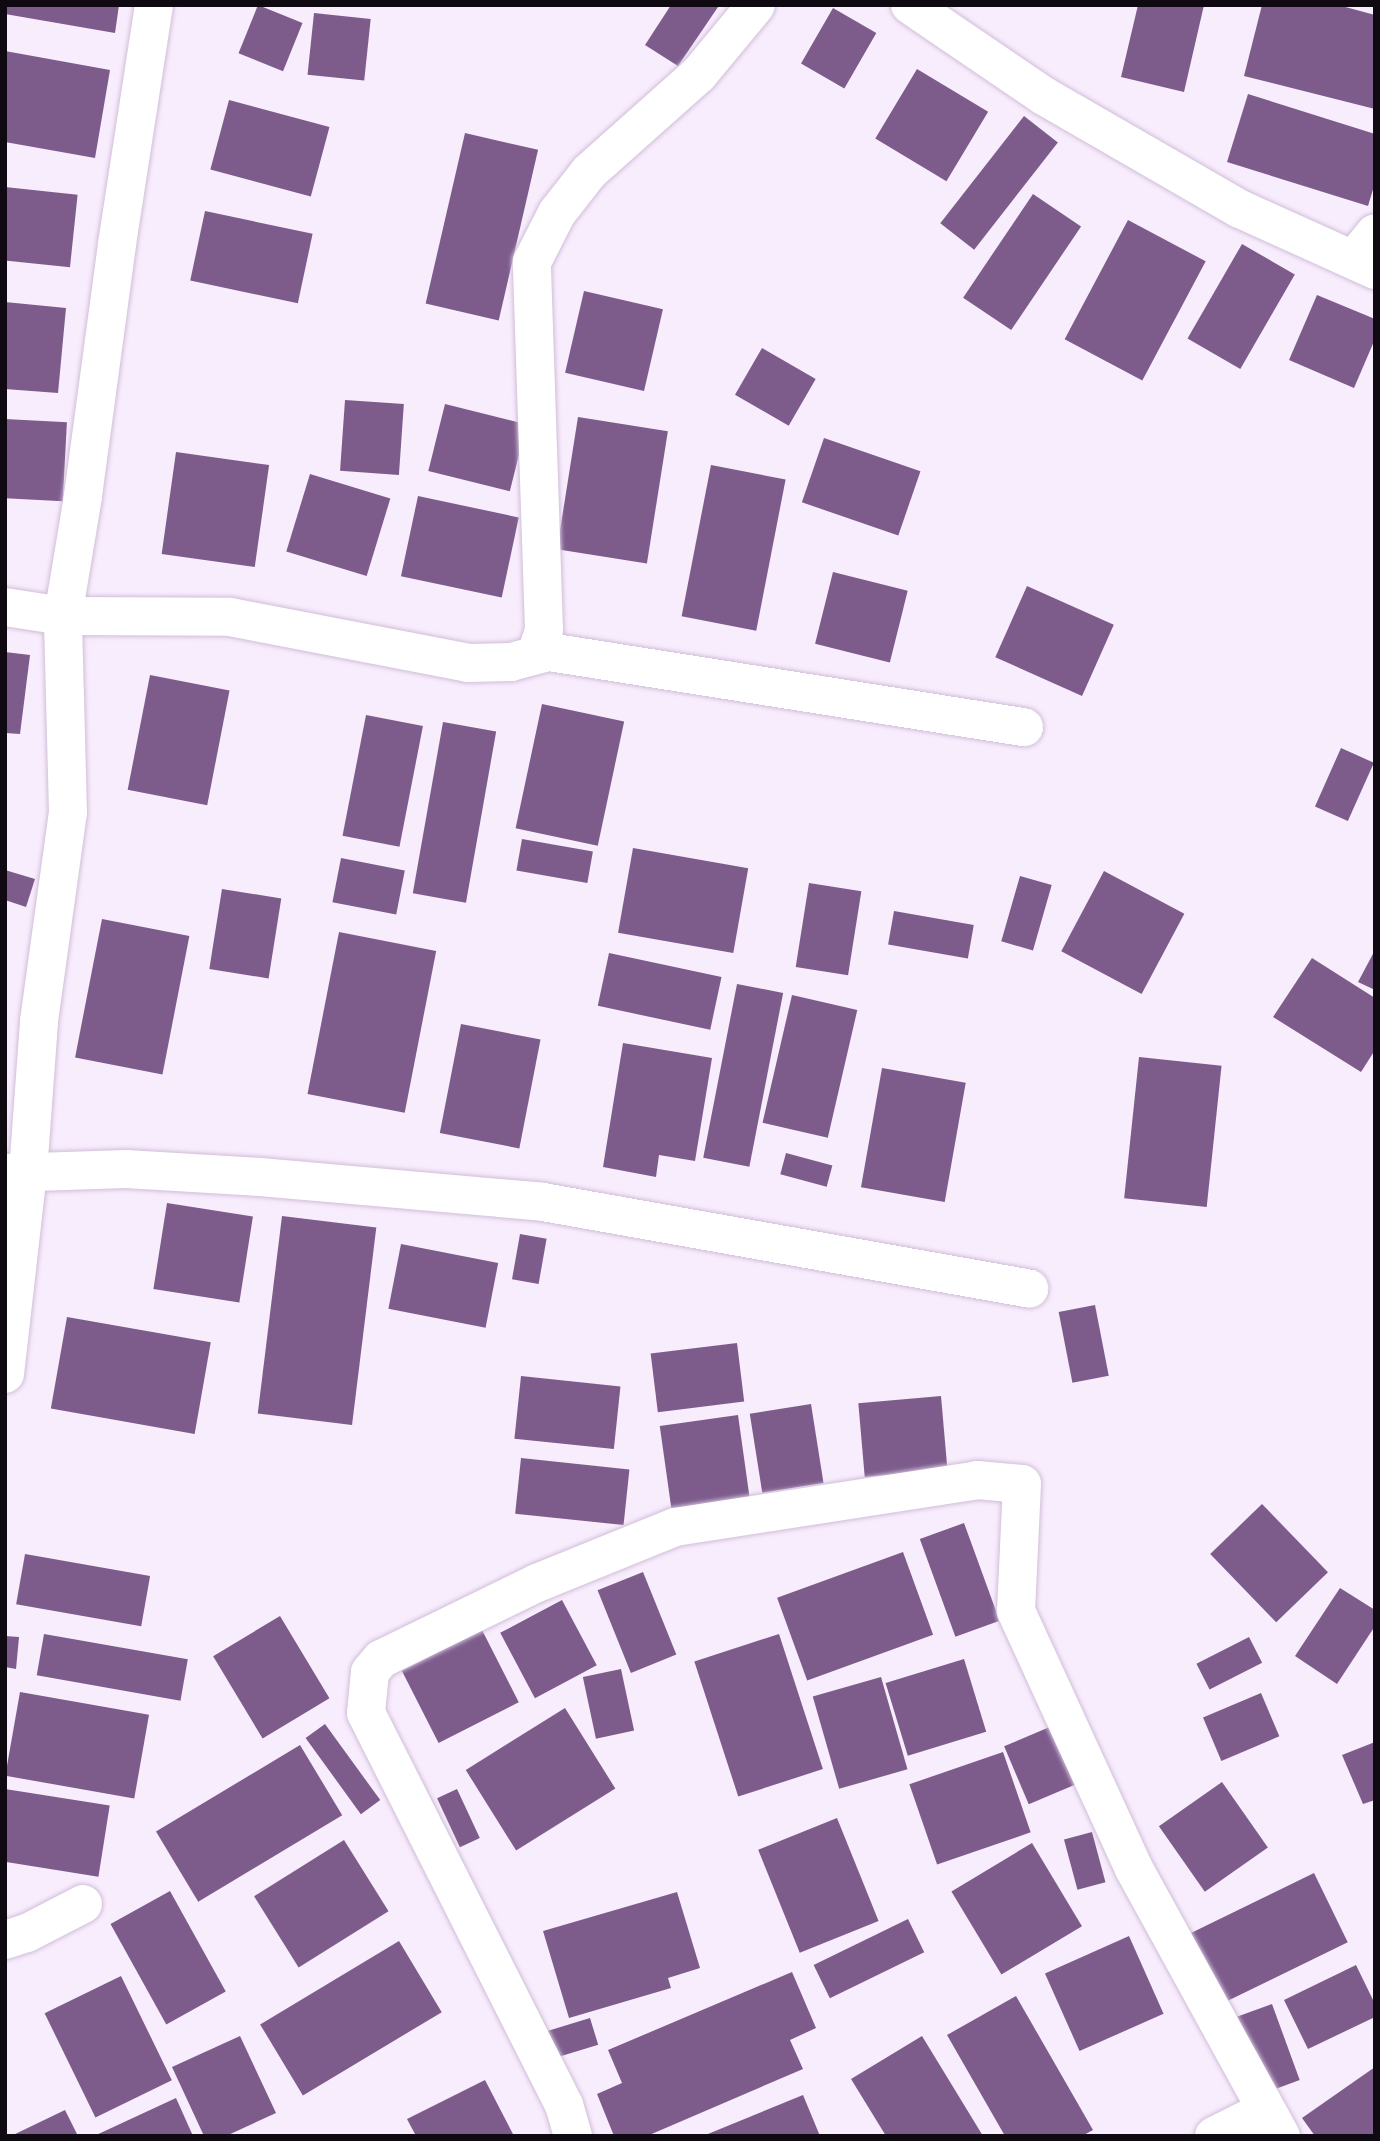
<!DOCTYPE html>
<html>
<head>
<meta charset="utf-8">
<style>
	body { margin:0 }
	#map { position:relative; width:1380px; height:2141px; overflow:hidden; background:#f8edfd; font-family:"Noto Sans",sans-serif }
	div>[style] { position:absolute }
	.building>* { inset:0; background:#7d5c8c; transform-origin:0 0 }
	.roads { filter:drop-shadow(0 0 2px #d0bed8) drop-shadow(0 0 2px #d0bed8) }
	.minor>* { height:38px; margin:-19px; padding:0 19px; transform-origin:19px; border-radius:19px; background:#fff }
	span { translate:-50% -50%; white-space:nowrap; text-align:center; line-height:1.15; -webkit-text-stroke:5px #f8edfd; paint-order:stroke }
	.frame { position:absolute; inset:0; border:7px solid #0f0912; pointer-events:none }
</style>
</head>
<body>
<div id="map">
	<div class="building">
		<i style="clip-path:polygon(5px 5px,119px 5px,115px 33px,5px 14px)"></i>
		<i style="left:258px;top:5px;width:48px;height:52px;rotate:22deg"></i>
		<i style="clip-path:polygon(671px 5px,718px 7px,678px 66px,645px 45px)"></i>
		<i style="clip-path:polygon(1138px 5px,1204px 5px,1184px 92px,1121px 77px)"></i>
		<i style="clip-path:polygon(1262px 5px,1338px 5px,1375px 15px,1375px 109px,1244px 76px)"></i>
		<i style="left:833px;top:8px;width:50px;height:64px;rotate:30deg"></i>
		<i style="left:314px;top:13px;width:57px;height:62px;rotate:6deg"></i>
		<i style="clip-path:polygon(5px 51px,110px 70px,95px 158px,5px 142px)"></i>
		<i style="left:917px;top:69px;width:83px;height:81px;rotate:31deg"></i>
		<i style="clip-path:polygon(1248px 94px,1375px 134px,1375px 183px,1368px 206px,1227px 162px)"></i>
		<i style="left:229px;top:100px;width:104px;height:72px;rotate:15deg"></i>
		<i style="left:1024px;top:116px;width:43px;height:136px;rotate:38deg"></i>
		<i style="left:465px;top:133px;width:75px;height:175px;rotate:13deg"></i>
		<i style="left:5px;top:187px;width:73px;height:73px;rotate:6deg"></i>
		<i style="left:1033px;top:194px;width:58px;height:125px;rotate:34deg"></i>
		<i style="left:205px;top:211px;width:110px;height:71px;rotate:12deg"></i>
		<i style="left:1128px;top:220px;width:88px;height:135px;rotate:28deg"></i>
		<i style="left:1242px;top:244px;width:61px;height:109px;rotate:30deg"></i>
		<i style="left:584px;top:291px;width:81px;height:84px;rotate:13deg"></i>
		<i style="clip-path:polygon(1317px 295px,1375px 319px,1375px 339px,1354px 388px,1289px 360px)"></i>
		<i style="clip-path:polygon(5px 302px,66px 308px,58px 393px,5px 389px)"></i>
		<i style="left:762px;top:348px;width:62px;height:54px;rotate:30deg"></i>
		<i style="left:345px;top:400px;width:59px;height:71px;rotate:4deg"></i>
		<i style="left:445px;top:404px;width:84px;height:69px;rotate:14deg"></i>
		<i style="left:578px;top:417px;width:91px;height:134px;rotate:9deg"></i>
		<i style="left:5px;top:419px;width:62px;height:79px;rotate:3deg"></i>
		<i style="left:824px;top:438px;width:102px;height:68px;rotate:19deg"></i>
		<i style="left:176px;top:452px;width:94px;height:103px;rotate:8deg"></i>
		<i style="left:711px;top:465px;width:76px;height:154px;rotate:11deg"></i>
		<i style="left:310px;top:474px;width:84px;height:81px;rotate:17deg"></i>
		<i style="left:418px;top:496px;width:103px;height:82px;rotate:12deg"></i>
		<i style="left:833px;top:572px;width:77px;height:74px;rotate:14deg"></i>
		<i style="left:1027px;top:586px;width:95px;height:78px;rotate:24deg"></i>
		<i style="clip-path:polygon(5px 652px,30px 655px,20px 734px,5px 733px)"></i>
		<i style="left:150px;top:675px;width:81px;height:117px;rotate:11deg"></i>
		<i style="left:542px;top:704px;width:84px;height:127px;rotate:12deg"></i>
		<i style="left:366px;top:715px;width:58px;height:123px;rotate:11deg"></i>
		<i style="left:443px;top:722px;width:54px;height:174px;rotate:10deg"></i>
		<i style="left:1341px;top:748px;width:36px;height:64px;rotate:24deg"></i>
		<i style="left:522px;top:839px;width:72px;height:32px;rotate:10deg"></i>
		<i style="left:633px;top:848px;width:117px;height:86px;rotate:10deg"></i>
		<i style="left:341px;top:858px;width:65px;height:45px;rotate:11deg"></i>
		<i style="clip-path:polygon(5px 870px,35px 879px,26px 907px,5px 900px)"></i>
		<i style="left:1104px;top:871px;width:91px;height:91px;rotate:28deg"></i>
		<i style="left:1020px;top:876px;width:33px;height:68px;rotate:16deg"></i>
		<i style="left:809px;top:883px;width:53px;height:85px;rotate:9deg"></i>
		<i style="left:222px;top:889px;width:60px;height:81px;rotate:9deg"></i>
		<i style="left:894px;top:911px;width:81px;height:34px;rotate:10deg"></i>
		<i style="left:102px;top:919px;width:89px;height:141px;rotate:11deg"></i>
		<i style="left:339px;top:932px;width:99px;height:165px;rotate:11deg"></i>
		<i style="clip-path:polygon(1375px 950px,1375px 990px,1358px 982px)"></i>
		<i style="left:609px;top:953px;width:115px;height:54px;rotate:12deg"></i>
		<i style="clip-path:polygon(1312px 958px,1375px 998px,1375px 1050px,1361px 1072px,1273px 1017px)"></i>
		<i style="left:737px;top:984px;width:47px;height:177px;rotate:11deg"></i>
		<i style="left:792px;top:995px;width:67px;height:131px;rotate:13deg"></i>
		<i style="left:461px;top:1024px;width:81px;height:111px;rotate:11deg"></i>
		<i style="clip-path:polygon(623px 1043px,712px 1058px,695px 1161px,659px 1155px,656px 1177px,603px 1167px)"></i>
		<i style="left:1139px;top:1057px;width:83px;height:142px;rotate:6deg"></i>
		<i style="left:882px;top:1068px;width:85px;height:121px;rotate:10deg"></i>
		<i style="left:786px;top:1153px;width:48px;height:22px;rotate:15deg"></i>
		<i style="left:167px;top:1203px;width:87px;height:87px;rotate:9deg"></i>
		<i style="left:282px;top:1216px;width:95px;height:199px;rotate:7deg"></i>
		<i style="left:520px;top:1234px;width:27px;height:46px;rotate:10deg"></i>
		<i style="left:401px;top:1244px;width:99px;height:66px;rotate:11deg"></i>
		<i style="left:1095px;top:1305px;width:72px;height:37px;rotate:79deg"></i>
		<i style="left:67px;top:1317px;width:146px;height:93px;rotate:10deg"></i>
		<i style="left:737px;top:1343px;width:59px;height:87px;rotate:83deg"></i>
		<i style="left:521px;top:1376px;width:100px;height:63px;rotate:6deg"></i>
		<i style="left:941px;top:1396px;width:74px;height:83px;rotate:85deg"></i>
		<i style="left:811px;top:1404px;width:80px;height:62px;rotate:81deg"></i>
		<i style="left:738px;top:1415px;width:84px;height:79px;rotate:82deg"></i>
		<i style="left:521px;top:1458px;width:109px;height:56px;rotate:6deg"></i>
		<i style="left:1262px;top:1504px;width:95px;height:72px;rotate:46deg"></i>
		<i style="left:964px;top:1523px;width:104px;height:47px;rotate:70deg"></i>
		<i style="left:903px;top:1552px;width:88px;height:134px;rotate:70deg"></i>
		<i style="left:25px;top:1554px;width:127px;height:51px;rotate:10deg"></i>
		<i style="left:643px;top:1572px;width:89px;height:49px;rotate:68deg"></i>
		<i style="clip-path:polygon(1340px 1588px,1375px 1610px,1375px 1626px,1337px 1684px,1295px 1656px)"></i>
		<i style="left:562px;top:1600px;width:74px;height:70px;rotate:62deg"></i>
		<i style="left:280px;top:1616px;width:96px;height:78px;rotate:59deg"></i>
		<i style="left:482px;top:1630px;width:81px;height:90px;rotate:63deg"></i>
		<i style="left:44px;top:1634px;width:146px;height:42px;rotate:10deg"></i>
		<i style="left:779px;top:1634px;width:142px;height:89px;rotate:72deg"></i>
		<i style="clip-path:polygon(5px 1636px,19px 1637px,16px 1669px,5px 1667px)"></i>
		<i style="left:1249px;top:1637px;width:29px;height:59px;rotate:63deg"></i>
		<i style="left:964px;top:1659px;width:76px;height:82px;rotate:73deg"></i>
		<i style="left:621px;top:1669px;width:63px;height:39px;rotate:78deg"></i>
		<i style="left:881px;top:1677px;width:96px;height:71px;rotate:74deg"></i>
		<i style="left:20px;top:1692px;width:131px;height:85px;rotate:10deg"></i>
		<i style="left:1261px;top:1693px;width:47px;height:63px;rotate:67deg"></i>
		<i style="left:565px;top:1708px;width:95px;height:117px;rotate:58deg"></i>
		<i style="left:325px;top:1724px;width:94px;height:24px;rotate:54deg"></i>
		<i style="left:1052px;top:1726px;width:63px;height:52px;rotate:67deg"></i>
		<i style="clip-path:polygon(1375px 1742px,1375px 1800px,1363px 1804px,1342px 1755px)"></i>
		<i style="left:300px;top:1745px;width:82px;height:168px;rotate:59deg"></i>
		<i style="left:1003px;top:1752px;width:85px;height:99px;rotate:71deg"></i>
		<i style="left:1222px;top:1782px;width:80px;height:77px;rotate:55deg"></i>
		<i style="left:5px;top:1789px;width:106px;height:72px;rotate:9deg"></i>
		<i style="left:457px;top:1789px;width:54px;height:22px;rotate:65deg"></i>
		<i style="left:837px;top:1818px;width:111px;height:85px;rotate:68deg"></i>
		<i style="left:1092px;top:1832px;width:52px;height:29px;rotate:75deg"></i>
		<i style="left:344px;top:1840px;width:84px;height:106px;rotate:58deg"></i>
		<i style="left:1032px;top:1843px;width:97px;height:94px;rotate:59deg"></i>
		<i style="left:1314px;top:1873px;width:77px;height:138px;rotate:64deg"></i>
		<i style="left:170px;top:1891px;width:115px;height:68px;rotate:61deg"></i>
		<i style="clip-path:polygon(677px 1892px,700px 1968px,668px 1978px,671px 1988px,569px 2018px,543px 1931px)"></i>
		<i style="left:908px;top:1919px;width:37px;height:105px;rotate:64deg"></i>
		<i style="left:1129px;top:1936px;width:85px;height:92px;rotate:66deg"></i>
		<i style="left:399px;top:1941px;width:83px;height:162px;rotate:59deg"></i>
		<i style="clip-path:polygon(1356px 1965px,1375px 2004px,1375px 2017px,1308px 2049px,1284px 2000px)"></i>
		<i style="clip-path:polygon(792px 1972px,816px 2028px,790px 2040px,803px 2069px,647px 2136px,614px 2136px,597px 2094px,622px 2083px,608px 2050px)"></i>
		<i style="left:121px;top:1976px;width:116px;height:85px;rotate:64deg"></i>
		<i style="clip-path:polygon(1016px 1996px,1093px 2130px,1082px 2136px,1005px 2136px,947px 2035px)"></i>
		<i style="left:1272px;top:2004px;width:81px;height:38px;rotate:70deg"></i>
		<i style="left:590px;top:2018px;width:28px;height:53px;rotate:73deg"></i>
		<i style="clip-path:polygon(240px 2036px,276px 2113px,226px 2136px,204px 2136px,172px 2067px)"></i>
		<i style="clip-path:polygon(922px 2036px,983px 2136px,886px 2136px,851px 2079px)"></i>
		<i style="clip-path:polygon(1375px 2067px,1375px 2136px,1315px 2136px,1302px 2118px)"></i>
		<i style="clip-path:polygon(485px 2080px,514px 2136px,416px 2136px,407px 2119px)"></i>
		<i style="clip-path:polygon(803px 2095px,820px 2136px,703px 2136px)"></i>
		<i style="clip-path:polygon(176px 2098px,193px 2136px,94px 2136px)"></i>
		<i style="clip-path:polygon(65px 2110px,78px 2136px,11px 2136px)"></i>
	</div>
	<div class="roads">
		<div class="minor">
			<i style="left:910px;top:5px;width:162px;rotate:34.2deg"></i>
			<i style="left:1044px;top:96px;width:226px;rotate:30deg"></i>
			<i style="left:1240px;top:209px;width:148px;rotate:24.3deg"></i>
			<i style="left:1354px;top:259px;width:33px;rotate:-51deg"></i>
			<i style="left:5px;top:607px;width:59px;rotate:8.8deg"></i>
			<i style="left:63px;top:616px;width:167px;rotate:0.3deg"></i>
			<i style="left:230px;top:617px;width:242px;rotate:10.9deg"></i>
			<i style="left:468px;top:663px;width:43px;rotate:-1.3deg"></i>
			<i style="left:511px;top:662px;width:39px;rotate:-15deg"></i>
			<i style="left:549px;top:652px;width:13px;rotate:-135deg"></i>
			<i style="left:540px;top:643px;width:14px;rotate:-73deg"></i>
			<i style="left:544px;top:630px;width:368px;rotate:-91.9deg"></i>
			<i style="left:532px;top:262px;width:55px;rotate:-63deg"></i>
			<i style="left:557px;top:213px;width:52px;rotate:-52deg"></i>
			<i style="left:589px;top:172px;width:147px;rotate:-41.7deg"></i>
			<i style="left:699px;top:74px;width:89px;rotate:-50.4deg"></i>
			<i style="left:549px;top:652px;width:481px;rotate:9deg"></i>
			<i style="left:5px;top:1173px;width:121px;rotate:-1.9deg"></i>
			<i style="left:126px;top:1169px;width:134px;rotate:3.4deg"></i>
			<i style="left:260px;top:1177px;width:284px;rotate:5deg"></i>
			<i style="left:543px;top:1202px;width:494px;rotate:10.1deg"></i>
			<i style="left:5px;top:1374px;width:203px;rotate:-83.5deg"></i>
			<i style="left:28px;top:1172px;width:151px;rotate:-85.8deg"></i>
			<i style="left:39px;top:1021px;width:210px;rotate:-82.1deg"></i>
			<i style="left:68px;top:813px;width:197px;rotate:-91.5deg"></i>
			<i style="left:63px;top:616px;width:122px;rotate:-80.5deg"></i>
			<i style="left:83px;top:496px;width:254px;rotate:-82.3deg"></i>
			<i style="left:117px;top:244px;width:242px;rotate:-81.2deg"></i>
			<i style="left:5px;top:1940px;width:23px;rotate:-18deg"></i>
			<i style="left:27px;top:1933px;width:63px;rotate:-27.4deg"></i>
			<i style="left:573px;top:2136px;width:32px;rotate:-106deg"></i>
			<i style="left:564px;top:2105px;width:439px;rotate:-116.8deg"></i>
			<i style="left:366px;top:1713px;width:41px;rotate:-84.4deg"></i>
			<i style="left:370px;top:1672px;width:17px;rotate:-50deg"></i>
			<i style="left:381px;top:1659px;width:174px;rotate:-26deg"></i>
			<i style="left:537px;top:1583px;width:149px;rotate:-22.1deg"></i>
			<i style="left:675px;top:1527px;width:306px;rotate:-8.8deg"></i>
			<i style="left:977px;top:1480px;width:45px;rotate:5.1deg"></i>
			<i style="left:1022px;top:1484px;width:127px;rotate:92.7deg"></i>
			<i style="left:1016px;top:1611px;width:281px;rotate:65.4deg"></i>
			<i style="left:1133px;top:1867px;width:307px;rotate:61.2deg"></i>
			<i style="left:1214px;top:2136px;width:58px;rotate:-26.6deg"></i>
		</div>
	</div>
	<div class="frame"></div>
</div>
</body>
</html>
